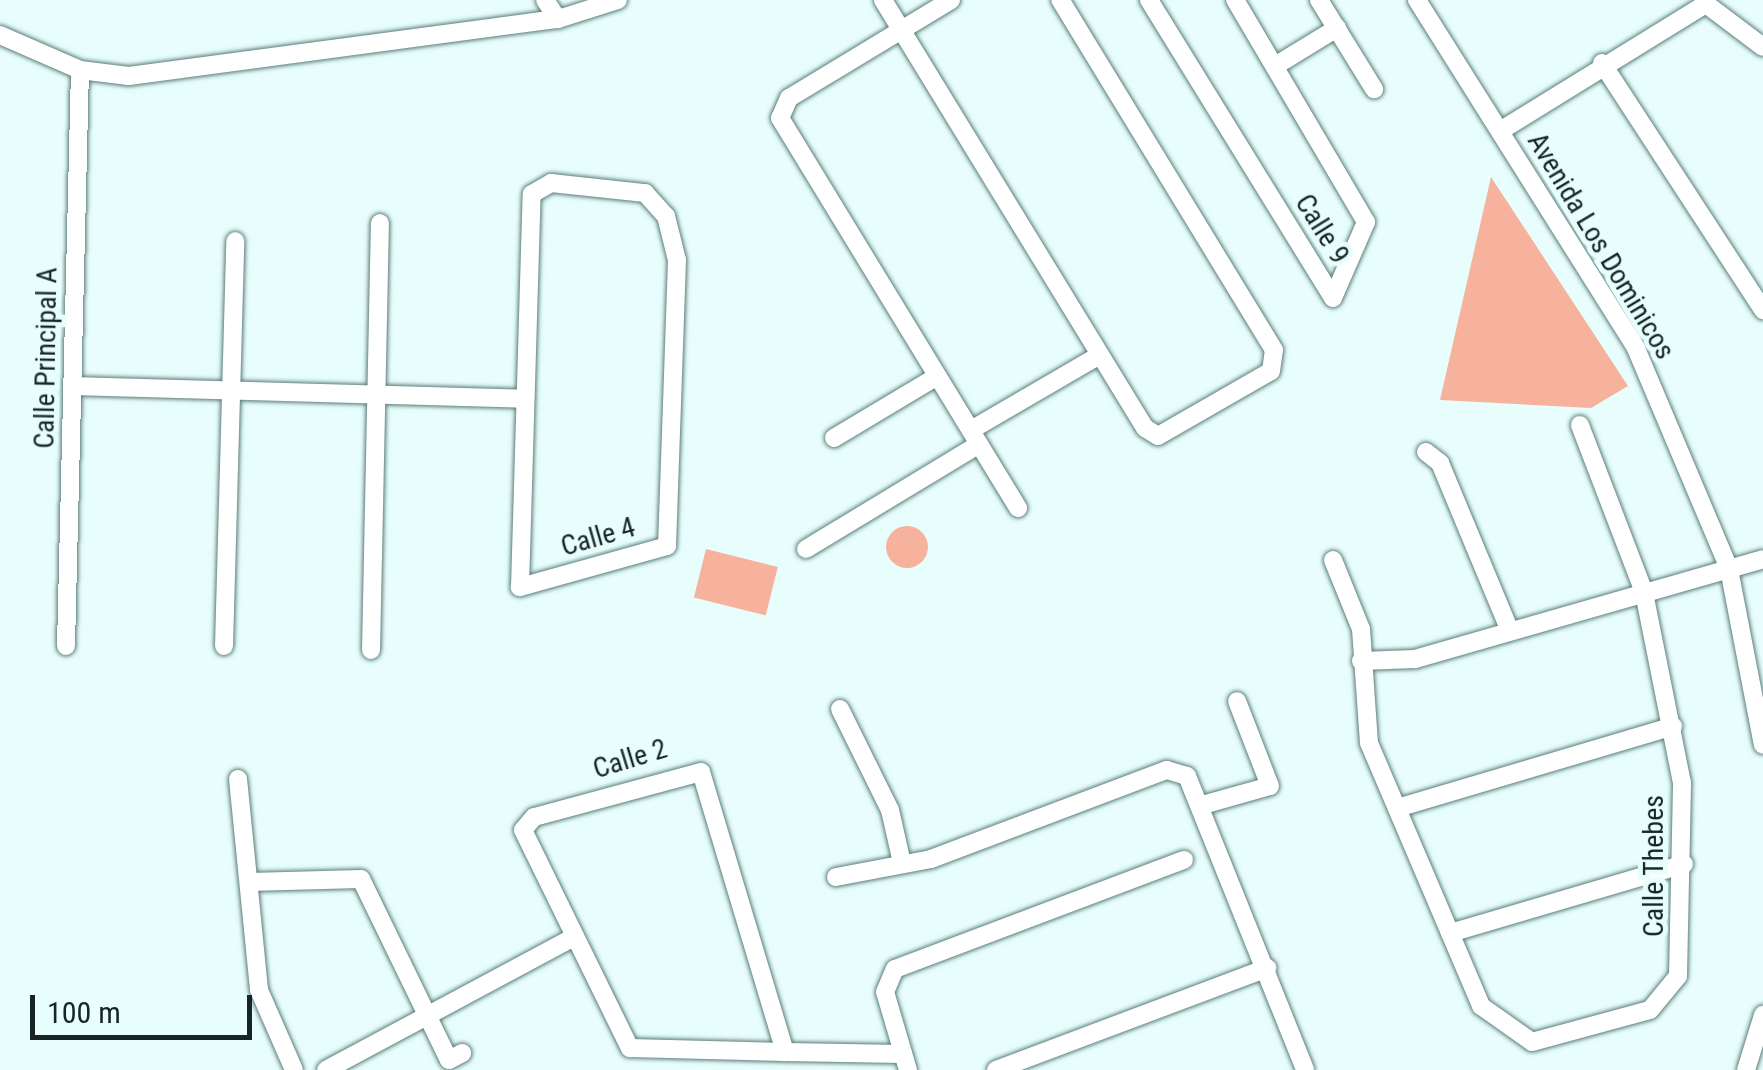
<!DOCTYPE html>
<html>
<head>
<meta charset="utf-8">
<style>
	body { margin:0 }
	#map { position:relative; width:1763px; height:1070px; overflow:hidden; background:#e7fefd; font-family:"Roboto Condensed",sans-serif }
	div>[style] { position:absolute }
	.green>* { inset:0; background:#f6b29c; transform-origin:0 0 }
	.round { border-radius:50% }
	.roads { filter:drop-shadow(0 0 2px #597d7b) drop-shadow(0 0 2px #597d7b) }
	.minor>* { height:18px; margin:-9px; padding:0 9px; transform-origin:9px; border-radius:9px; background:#fff }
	span { translate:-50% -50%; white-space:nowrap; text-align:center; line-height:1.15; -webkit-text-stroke:10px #e7fefd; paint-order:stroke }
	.street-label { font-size:28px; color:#172625 }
	.scale { position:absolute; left:30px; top:995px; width:222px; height:45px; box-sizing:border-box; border:5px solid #172625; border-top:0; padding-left:12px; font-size:30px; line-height:35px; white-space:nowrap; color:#172625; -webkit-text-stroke:8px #e7fefd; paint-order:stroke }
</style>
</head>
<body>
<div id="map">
	<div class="green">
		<i style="clip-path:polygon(1491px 177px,1628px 386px,1591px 408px,1440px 400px)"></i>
		<i class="round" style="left:886px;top:526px;width:42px;height:42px"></i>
		<i style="left:706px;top:549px;width:74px;height:50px;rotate:14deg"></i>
	</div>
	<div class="roads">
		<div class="minor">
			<i style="left:545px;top:0;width:23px;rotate:56deg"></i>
			<i style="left:883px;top:0;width:502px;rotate:58.53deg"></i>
			<i style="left:1145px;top:428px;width:15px;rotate:32deg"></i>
			<i style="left:1158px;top:436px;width:130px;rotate:-29.9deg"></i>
			<i style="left:1271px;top:371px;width:21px;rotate:-82deg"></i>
			<i style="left:1274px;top:350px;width:410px;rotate:-121.4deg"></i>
			<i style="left:951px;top:0;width:189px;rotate:148.8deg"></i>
			<i style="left:789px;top:98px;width:22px;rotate:114deg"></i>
			<i style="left:780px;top:118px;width:457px;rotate:58.6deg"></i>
			<i style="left:1149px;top:0;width:350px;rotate:58.3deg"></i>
			<i style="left:1333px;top:298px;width:83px;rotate:-66.5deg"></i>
			<i style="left:1366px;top:222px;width:258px;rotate:-120.5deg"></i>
			<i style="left:1319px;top:0;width:105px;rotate:58.3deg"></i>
			<i style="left:1417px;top:0;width:409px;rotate:57.8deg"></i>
			<i style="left:1635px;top:346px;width:242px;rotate:67.1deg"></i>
			<i style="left:1729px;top:569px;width:179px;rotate:79.1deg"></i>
			<i style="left:0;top:35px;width:87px;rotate:23.6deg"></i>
			<i style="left:80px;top:70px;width:49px;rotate:7deg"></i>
			<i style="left:129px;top:76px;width:433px;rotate:-7.6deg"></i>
			<i style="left:558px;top:19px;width:63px;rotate:-17.6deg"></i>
			<i style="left:1602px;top:63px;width:295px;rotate:56.9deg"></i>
			<i style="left:1275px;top:66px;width:73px;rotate:-31.5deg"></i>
			<i style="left:1500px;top:131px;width:242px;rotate:-31.7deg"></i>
			<i style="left:1706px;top:4px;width:71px;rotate:37deg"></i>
			<i style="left:551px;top:183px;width:95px;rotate:6.1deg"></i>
			<i style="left:645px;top:193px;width:31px;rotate:48deg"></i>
			<i style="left:666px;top:216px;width:45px;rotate:76deg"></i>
			<i style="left:677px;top:260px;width:286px;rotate:92deg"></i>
			<i style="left:667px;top:546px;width:153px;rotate:164.4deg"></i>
			<i style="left:520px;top:587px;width:393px;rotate:-88.3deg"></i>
			<i style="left:532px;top:194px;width:22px;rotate:-30deg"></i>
			<i style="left:72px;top:386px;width:453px;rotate:1.6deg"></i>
			<i style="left:971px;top:430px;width:149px;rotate:-30.2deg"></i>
			<i style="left:834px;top:438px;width:119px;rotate:-30.9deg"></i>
			<i style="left:1426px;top:452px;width:18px;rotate:38deg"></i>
			<i style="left:1440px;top:463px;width:182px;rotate:67.4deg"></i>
			<i style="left:806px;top:549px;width:201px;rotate:-31.2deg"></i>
			<i style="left:1333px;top:560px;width:74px;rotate:67.9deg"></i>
			<i style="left:1361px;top:629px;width:114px;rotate:86deg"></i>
			<i style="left:1369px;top:743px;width:286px;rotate:66.9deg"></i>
			<i style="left:1481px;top:1006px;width:62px;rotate:35.2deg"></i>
			<i style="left:1532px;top:1042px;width:122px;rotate:-15.2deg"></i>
			<i style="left:1650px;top:1010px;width:44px;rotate:-50.5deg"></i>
			<i style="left:1678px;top:976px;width:193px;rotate:-88.8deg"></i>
			<i style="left:1682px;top:783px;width:195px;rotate:-101.3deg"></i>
			<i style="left:1644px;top:592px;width:179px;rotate:-111deg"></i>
			<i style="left:66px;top:646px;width:576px;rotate:-88.61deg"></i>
			<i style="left:224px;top:646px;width:405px;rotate:-88.4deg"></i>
			<i style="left:371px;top:650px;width:427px;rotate:-88.8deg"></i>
			<i style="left:1361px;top:661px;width:54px;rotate:-2.1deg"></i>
			<i style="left:1415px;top:659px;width:362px;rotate:-16deg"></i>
			<i style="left:840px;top:709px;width:113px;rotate:63.7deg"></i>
			<i style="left:890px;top:810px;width:54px;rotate:77.2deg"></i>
			<i style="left:238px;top:779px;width:212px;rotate:84.3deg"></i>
			<i style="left:259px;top:990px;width:87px;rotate:66.4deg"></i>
			<i style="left:1206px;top:804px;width:66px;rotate:-15.7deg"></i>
			<i style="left:1270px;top:786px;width:91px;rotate:-111.2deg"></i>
			<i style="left:1397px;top:808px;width:288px;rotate:-16.5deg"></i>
			<i style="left:836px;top:877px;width:97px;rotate:-10.7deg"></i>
			<i style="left:931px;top:859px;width:252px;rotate:-20.7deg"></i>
			<i style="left:1167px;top:770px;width:21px;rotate:17deg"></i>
			<i style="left:1187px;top:776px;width:317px;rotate:68.1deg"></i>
			<i style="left:249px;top:882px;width:112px;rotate:-1.5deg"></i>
			<i style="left:361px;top:879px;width:201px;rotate:64.1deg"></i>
			<i style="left:449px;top:1060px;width:15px;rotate:-28deg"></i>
			<i style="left:1450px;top:933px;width:244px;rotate:-16.4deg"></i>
			<i style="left:785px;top:1052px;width:292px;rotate:-106.7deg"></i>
			<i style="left:701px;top:772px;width:173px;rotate:164.9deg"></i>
			<i style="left:534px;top:817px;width:17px;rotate:130deg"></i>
			<i style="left:523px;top:830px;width:243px;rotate:63.9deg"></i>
			<i style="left:630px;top:1048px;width:155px;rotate:1.5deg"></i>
			<i style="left:785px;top:1052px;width:118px;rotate:1deg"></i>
			<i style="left:326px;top:1070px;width:277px;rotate:-28.2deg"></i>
			<i style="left:908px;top:1070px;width:81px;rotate:-106.4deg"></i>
			<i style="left:885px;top:992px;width:25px;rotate:-67deg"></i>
			<i style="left:895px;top:969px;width:309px;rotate:-20.7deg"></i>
			<i style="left:996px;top:1070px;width:290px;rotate:-20.6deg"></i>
			<i style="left:1746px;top:1070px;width:58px;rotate:-72.8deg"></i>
		</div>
	</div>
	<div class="street-label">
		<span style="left:1322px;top:229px;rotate:58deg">Calle 9</span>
		<span style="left:1601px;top:246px;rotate:59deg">Avenida Los Dominicos</span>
		<span style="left:46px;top:358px;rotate:-89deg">Calle Principal A</span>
		<span style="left:598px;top:537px;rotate:-16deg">Calle 4</span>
		<span style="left:630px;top:759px;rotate:-17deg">Calle 2</span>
		<span style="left:1654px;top:866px;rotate:-90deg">Calle Thebes</span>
	</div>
	<div class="scale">100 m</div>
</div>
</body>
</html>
